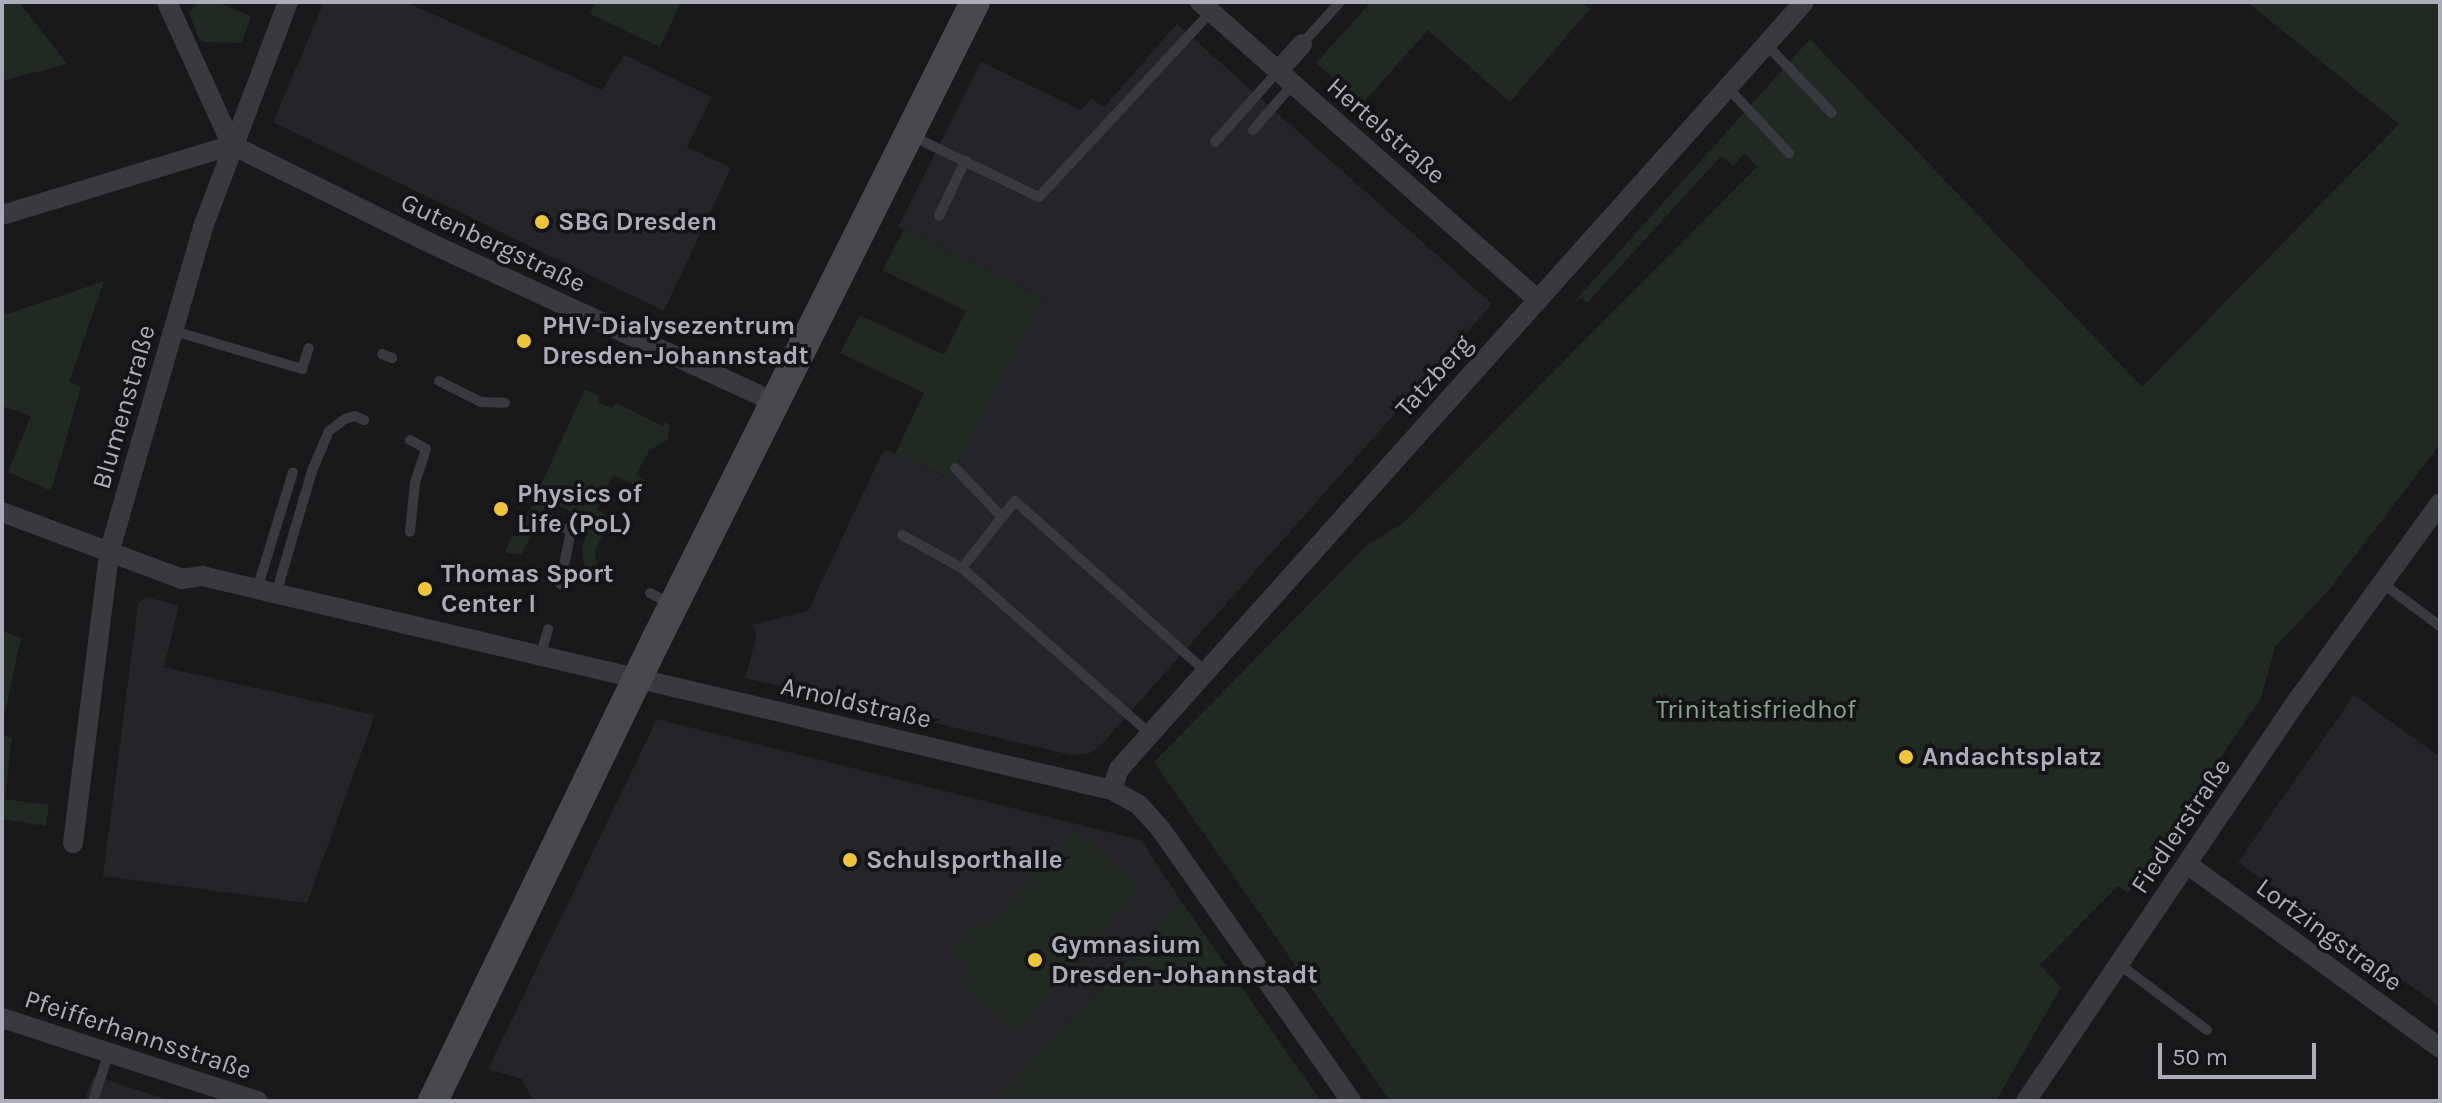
<!DOCTYPE html>
<html>
<head>
<meta charset="utf-8">
<style>
	body { margin:0 }
	#map { position:relative; width:2442px; height:1103px; overflow:hidden; background:#19181b; font-family:Karla,sans-serif }
	div>[style] { position:absolute }
	.built>* { inset:0; background:#252428 }
	.green>* { inset:0; background:#202922 }
	.lane>* { height:10px; margin:-5px; padding:0 5px; transform-origin:5px; border-radius:5px; background:#393a3f }
	.street>* { height:20px; margin:-10px; padding:0 10px; transform-origin:10px; border-radius:10px; background:#393a3f }
	.secondary>* { height:30px; margin:-15px; padding:0 15px; transform-origin:15px; border-radius:15px; background:#48494f }
	.dots>* { width:22px; height:22px; translate:-50% -50%; box-sizing:border-box; border:4px solid #141316; border-radius:50% }
	span { translate:-50% -50%; white-space:nowrap; text-align:center; line-height:1.15; -webkit-text-stroke:7px #141316; paint-order:stroke }
	.street-label { font-size:26px; color:#abaeba }
	.poi-label { font-size:26px; color:#abaeba; font-weight:700 }
	.left { translate:0 -50%; text-align:left }
	.park-label { font-size:26px; color:#83a488 }
	.frame { position:absolute; inset:0; border:4px solid #abaeba; pointer-events:none }
	.scale { position:absolute; left:2158px; top:1043px; width:158px; height:36px; box-sizing:border-box; border:4px solid #abaeba; border-top:0; padding-left:10px; font-size:24px; line-height:28px; white-space:nowrap; color:#abaeba; -webkit-text-stroke:6px #141316; paint-order:stroke }
</style>
</head>
<body>
<div id="map">
	<div class="built">
		<i style="clip-path:polygon(324px 2px,406px 2px,602px 90px,624px 55px,712px 97px,687px 147px,731px 168px,664px 311px,273px 122px)"></i>
		<i style="clip-path:polygon(1177px 24px,1492px 304px,1101px 745px,1088px 754px,1071px 755px,745px 678px,757px 635px,752px 625px,808px 611px,884px 449px,949px 478px,1042px 297px,898px 227px,981px 62px,1081px 110px,1091px 99px,1104px 107px)"></i>
		<i style="clip-path:polygon(145px 597px,179px 605px,164px 667px,375px 715px,307px 903px,103px 876px,138px 604px)"></i>
		<i style="clip-path:polygon(2354px 695px,2440px 757px,2440px 1007px,2238px 862px)"></i>
		<i style="clip-path:polygon(657px 719px,1141px 840px,1181px 901px,994px 1101px,533px 1101px,522px 1079px,488px 1069px)"></i>
		<i style="clip-path:polygon(94px 1076px,172px 1101px,84px 1101px)"></i>
	</div>
	<div class="green">
		<i style="clip-path:polygon(2px 2px,19px 2px,67px 64px,2px 81px)"></i>
		<i style="clip-path:polygon(199px 2px,216px 2px,251px 16px,242px 43px,204px 42px,199px 39px,189px 12px)"></i>
		<i style="clip-path:polygon(596px 2px,681px 2px,660px 47px,590px 14px)"></i>
		<i style="clip-path:polygon(1371px 2px,1582px 2px,1590px 9px,1510px 102px,1428px 30px,1362px 104px,1316px 63px)"></i>
		<i style="clip-path:polygon(2247px 2px,2440px 2px,2440px 444px,2329px 590px,2275px 647px,2261px 698px,2128px 893px,2118px 886px,2040px 965px,2061px 987px,1996px 1101px,1390px 1101px,1154px 762px,1365px 547px,1404px 522px,1757px 167px,1745px 153px,1733px 166px,1721px 156px,1587px 303px,1582px 298px,1574px 302px,1810px 39px,2142px 387px,2399px 124px)"></i>
		<i style="clip-path:polygon(904px 230px,1042px 297px,950px 478px,895px 454px,924px 393px,840px 353px,860px 315px,944px 355px,966px 311px,882px 270px)"></i>
		<i style="clip-path:polygon(104px 281px,69px 382px,81px 387px,51px 491px,8px 472px,31px 416px,2px 406px,2px 316px)"></i>
		<i style="clip-path:polygon(585px 389px,600px 396px,598px 402px,612px 408px,616px 403px,663px 426px,665px 422px,670px 424px,667px 440px,650px 450px,636px 474px,645px 480px,640px 488px,614px 475px,596px 509px,611px 518px,595px 551px,600px 581px,586px 583px,582px 549px,590px 522px,550px 501px,521px 555px,505px 552px,512px 535px,517px 537px)"></i>
		<i style="clip-path:polygon(2px 631px,21px 638px,2px 727px)"></i>
		<i style="clip-path:polygon(2px 736px,12px 737px,5px 799px,49px 805px,46px 826px,2px 819px)"></i>
		<i style="clip-path:polygon(1075px 829px,1140px 888px,1015px 1032px,959px 983px,971px 970px,951px 952px,976px 923px,985px 929px)"></i>
		<i style="clip-path:polygon(1181px 901px,1321px 1101px,994px 1101px)"></i>
	</div>
	<div class="lane">
		<i style="left:1302px;top:44px;width:57px;rotate:-47.9deg"></i>
		<i style="left:1766px;top:44px;width:95px;rotate:46.3deg"></i>
		<i style="left:1727px;top:87px;width:91px;rotate:46.8deg"></i>
		<i style="left:1253px;top:130px;width:61px;rotate:-49deg"></i>
		<i style="left:912px;top:136px;width:141px;rotate:25.7deg"></i>
		<i style="left:1039px;top:197px;width:253px;rotate:-47.1deg"></i>
		<i style="left:1215px;top:142px;width:95px;rotate:-48.4deg"></i>
		<i style="left:939px;top:216px;width:61px;rotate:-64.7deg"></i>
		<i style="left:174px;top:331px;width:134px;rotate:16.5deg"></i>
		<i style="left:302px;top:369px;width:22px;rotate:-72deg"></i>
		<i style="left:382px;top:354px;width:11px;rotate:22deg"></i>
		<i style="left:439px;top:381px;width:47px;rotate:26.6deg"></i>
		<i style="left:481px;top:402px;width:24px;rotate:2deg"></i>
		<i style="left:410px;top:440px;width:18px;rotate:29deg"></i>
		<i style="left:426px;top:449px;width:36px;rotate:108deg"></i>
		<i style="left:415px;top:483px;width:49px;rotate:95.8deg"></i>
		<i style="left:955px;top:468px;width:68px;rotate:46.2deg"></i>
		<i style="left:550px;top:520px;width:24px;rotate:28deg"></i>
		<i style="left:571px;top:531px;width:54px;rotate:101.7deg"></i>
		<i style="left:902px;top:535px;width:68px;rotate:28.8deg"></i>
		<i style="left:962px;top:568px;width:251px;rotate:41.4deg"></i>
		<i style="left:962px;top:568px;width:85px;rotate:-51.7deg"></i>
		<i style="left:1015px;top:501px;width:256px;rotate:41.8deg"></i>
		<i style="left:2382px;top:583px;width:72px;rotate:36.6deg"></i>
		<i style="left:257px;top:589px;width:122px;rotate:-72.9deg"></i>
		<i style="left:650px;top:593px;width:21px;rotate:28deg"></i>
		<i style="left:276px;top:594px;width:128px;rotate:-73.7deg"></i>
		<i style="left:312px;top:471px;width:43px;rotate:-67deg"></i>
		<i style="left:329px;top:431px;width:20px;rotate:-37deg"></i>
		<i style="left:345px;top:419px;width:10px;rotate:-17deg"></i>
		<i style="left:355px;top:416px;width:10px;rotate:24deg"></i>
		<i style="left:540px;top:656px;width:28px;rotate:-73deg"></i>
		<i style="left:2119px;top:964px;width:110px;rotate:36.9deg"></i>
		<i style="left:93px;top:1101px;width:52px;rotate:-71.9deg"></i>
	</div>
	<div class="street">
		<i style="left:167px;top:2px;width:157px;rotate:65.6deg"></i>
		<i style="left:1200px;top:2px;width:451px;rotate:41.4deg"></i>
		<i style="left:1278px;top:71px;width:36px;rotate:-48deg"></i>
		<i style="left:232px;top:145px;width:221px;rotate:26.3deg"></i>
		<i style="left:430px;top:243px;width:382px;rotate:24.8deg"></i>
		<i style="left:2px;top:215px;width:240px;rotate:-16.9deg"></i>
		<i style="left:2px;top:512px;width:192px;rotate:20.4deg"></i>
		<i style="left:182px;top:579px;width:20px;rotate:-9deg"></i>
		<i style="left:202px;top:576px;width:57px;rotate:13.3deg"></i>
		<i style="left:257px;top:589px;width:878px;rotate:13.23deg"></i>
		<i style="left:1112px;top:790px;width:31px;rotate:29deg"></i>
		<i style="left:1139px;top:805px;width:31px;rotate:48deg"></i>
		<i style="left:1160px;top:828px;width:333px;rotate:55deg"></i>
		<i style="left:1112px;top:790px;width:22px;rotate:-72deg"></i>
		<i style="left:1119px;top:769px;width:1028px;rotate:-48.23deg"></i>
		<i style="left:73px;top:843px;width:292px;rotate:-82.9deg"></i>
		<i style="left:109px;top:553px;width:339px;rotate:-73.9deg"></i>
		<i style="left:203px;top:227px;width:241px;rotate:-69.3deg"></i>
		<i style="left:2187px;top:864px;width:313px;rotate:36deg"></i>
		<i style="left:2px;top:1018px;width:269px;rotate:18deg"></i>
		<i style="left:2026px;top:1101px;width:487px;rotate:-55.9deg"></i>
		<i style="left:2299px;top:698px;width:241px;rotate:-54.1deg"></i>
	</div>
	<div class="secondary">
		<i style="left:433px;top:1101px;width:512px;rotate:-64.19deg"></i>
		<i style="left:656px;top:640px;width:713px;rotate:-63.43deg"></i>
	</div>
	<div class="dots">
		<i style="left:542px;top:222px;background:#eec43d"></i>
		<i style="left:524px;top:341px;background:#eec43d"></i>
		<i style="left:501px;top:509px;background:#eec43d"></i>
		<i style="left:425px;top:589px;background:#eec43d"></i>
		<i style="left:1906px;top:757px;background:#eec43d"></i>
		<i style="left:850px;top:860px;background:#eec43d"></i>
		<i style="left:1035px;top:960px;background:#eec43d"></i>
	</div>
	<div class="street-label">
		<span style="left:1386px;top:131px;rotate:41deg">Hertelstraße</span>
		<span style="left:493px;top:243px;rotate:25deg">Gutenbergstraße</span>
		<span style="left:1434px;top:376px;rotate:-48deg">Tatzberg</span>
		<span style="left:124px;top:407px;rotate:-74deg">Blumenstraße</span>
		<span style="left:856px;top:703px;rotate:13deg">Arnoldstraße</span>
		<span style="left:2181px;top:826px;rotate:-56deg">Fiedlerstraße</span>
		<span style="left:2329px;top:935px;rotate:36deg">Lortzingstraße</span>
		<span style="left:138px;top:1035px;rotate:18deg">Pfeifferhannsstraße</span>
	</div>
	<div class="poi-label">
		<span class="left" style="left:558px;top:222px">SBG Dresden</span>
		<span class="left" style="left:542px;top:341px">PHV-Dialysezentrum<br>Dresden-Johannstadt</span>
		<span class="left" style="left:517px;top:509px">Physics of<br>Life (PoL)</span>
		<span class="left" style="left:441px;top:589px">Thomas Sport<br>Center I</span>
		<span class="left" style="left:1922px;top:757px">Andachtsplatz</span>
		<span class="left" style="left:866px;top:860px">Schulsporthalle</span>
		<span class="left" style="left:1051px;top:960px">Gymnasium<br>Dresden-Johannstadt</span>
	</div>
	<div class="park-label">
		<span style="left:1756px;top:710px">Trinitatisfriedhof</span>
	</div>
	<div class="frame"></div>
	<div class="scale">50 m</div>
</div>
</body>
</html>
